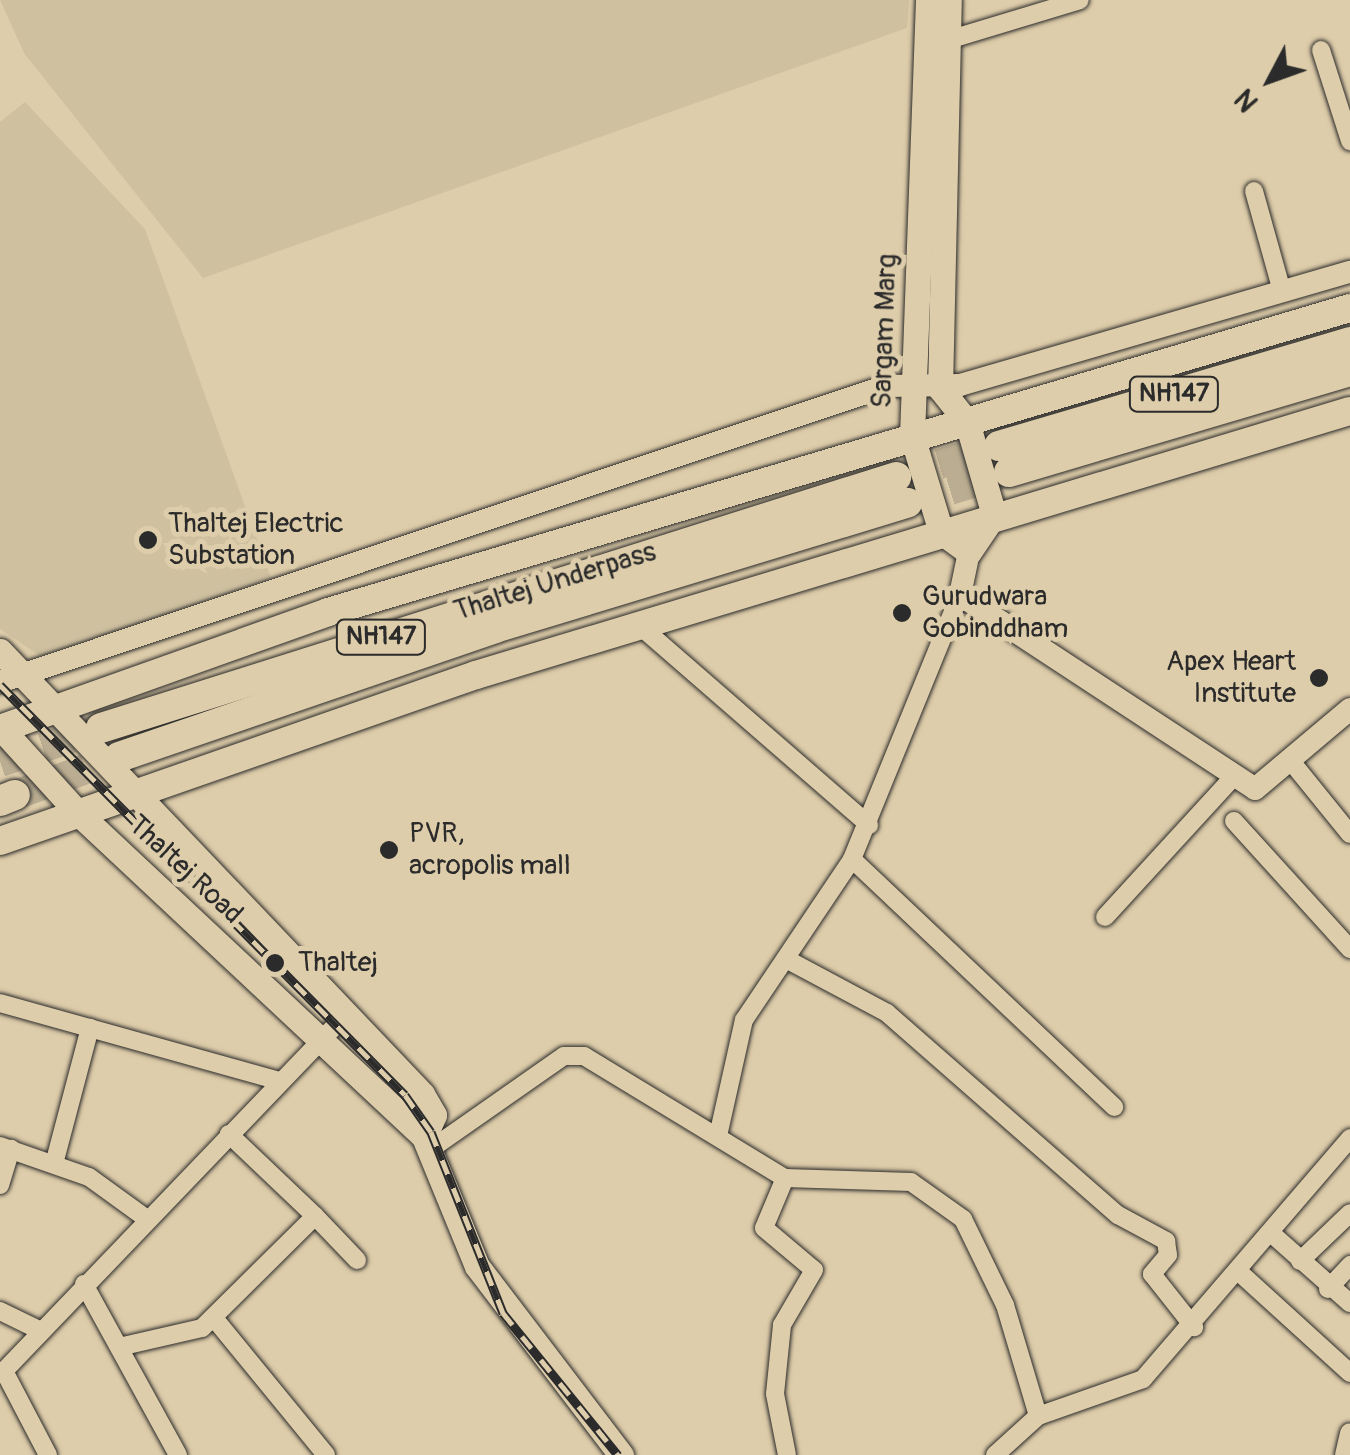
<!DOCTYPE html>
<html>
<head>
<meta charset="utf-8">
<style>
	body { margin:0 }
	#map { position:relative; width:1350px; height:1455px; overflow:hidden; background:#decdaa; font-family:Pangolin,sans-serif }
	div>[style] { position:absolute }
	.built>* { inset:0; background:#cfc0a0 }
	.trunk-tunnel>* { height:30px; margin-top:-15px; transform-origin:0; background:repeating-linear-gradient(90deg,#baad91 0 30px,transparent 0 45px) }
	.roads { filter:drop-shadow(0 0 2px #2b2b2b) drop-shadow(0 0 2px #2b2b2b) }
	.minor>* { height:18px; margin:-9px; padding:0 9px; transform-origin:9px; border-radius:9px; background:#decdaa }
	.tertiary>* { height:22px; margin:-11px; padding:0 11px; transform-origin:11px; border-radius:11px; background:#decdaa }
	.secondary>* { height:25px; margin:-12.5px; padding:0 12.5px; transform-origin:12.5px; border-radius:12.5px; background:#decdaa }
	.primary>* { height:28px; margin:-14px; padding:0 14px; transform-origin:14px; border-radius:14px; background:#decdaa }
	.trunk>* { height:30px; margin:-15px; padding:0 15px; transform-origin:15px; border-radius:15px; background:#decdaa }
	.rail>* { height:9px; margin-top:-4.5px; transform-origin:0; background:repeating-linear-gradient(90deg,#decdaa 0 15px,#2b2b2b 0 30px); box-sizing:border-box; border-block:2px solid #2b2b2b }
	.dots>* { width:28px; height:28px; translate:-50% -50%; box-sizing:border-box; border:5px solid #decdaa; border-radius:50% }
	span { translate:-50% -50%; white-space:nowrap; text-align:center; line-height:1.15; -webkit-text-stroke:10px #decdaa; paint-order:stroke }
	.shield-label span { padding:2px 8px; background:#decdaa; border:2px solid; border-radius:8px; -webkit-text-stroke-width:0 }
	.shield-label { font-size:25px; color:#2b2b2b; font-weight:700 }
	.street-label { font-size:28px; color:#2b2b2b }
	.poi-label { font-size:28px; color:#2b2b2b }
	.left { translate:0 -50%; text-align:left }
	.right { translate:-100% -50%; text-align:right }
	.north { position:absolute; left:1220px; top:30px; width:100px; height:100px; -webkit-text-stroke:8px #decdaa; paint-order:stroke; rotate:229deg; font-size:28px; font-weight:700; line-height:40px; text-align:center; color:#2b2b2b }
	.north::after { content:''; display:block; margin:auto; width:35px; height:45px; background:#2b2b2b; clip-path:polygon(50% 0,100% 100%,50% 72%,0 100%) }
</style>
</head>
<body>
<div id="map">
	<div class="built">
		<i style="clip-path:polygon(0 0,909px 0,907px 28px,203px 278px,24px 53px)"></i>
		<i style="clip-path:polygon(25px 102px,145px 229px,271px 578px,43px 658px,0 629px,0 122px)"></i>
	</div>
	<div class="trunk-tunnel">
		<i style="left:896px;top:477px;width:108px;rotate:-16.8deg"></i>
		<i style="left:907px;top:503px;width:107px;rotate:-16.9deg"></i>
		<i style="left:0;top:762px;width:107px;rotate:-18.6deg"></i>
		<i style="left:15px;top:795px;width:111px;rotate:-20.1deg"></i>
	</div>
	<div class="roads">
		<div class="minor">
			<i style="left:938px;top:43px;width:148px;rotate:-16.8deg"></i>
			<i style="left:1321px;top:50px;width:96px;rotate:72.3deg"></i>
			<i style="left:1254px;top:191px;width:104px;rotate:74.4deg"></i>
			<i style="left:639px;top:625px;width:305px;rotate:41deg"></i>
			<i style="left:1290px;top:760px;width:95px;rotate:51deg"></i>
			<i style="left:1234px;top:821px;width:173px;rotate:47.8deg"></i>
			<i style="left:852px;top:859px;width:361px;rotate:43.4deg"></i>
			<i style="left:1105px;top:917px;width:193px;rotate:-47.5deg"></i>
			<i style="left:786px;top:959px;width:115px;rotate:28.1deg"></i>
			<i style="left:887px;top:1013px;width:307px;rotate:41.2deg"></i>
			<i style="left:1118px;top:1215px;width:55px;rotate:28.4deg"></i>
			<i style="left:1166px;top:1241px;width:14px;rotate:82deg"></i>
			<i style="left:1168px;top:1255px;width:25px;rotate:130deg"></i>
			<i style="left:1152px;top:1274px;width:68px;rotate:51.6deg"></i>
			<i style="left:0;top:1003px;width:291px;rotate:15.6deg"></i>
			<i style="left:718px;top:1136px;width:119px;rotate:-77.4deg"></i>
			<i style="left:744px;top:1020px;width:194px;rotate:-56.1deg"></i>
			<i style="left:852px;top:859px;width:285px;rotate:-67.8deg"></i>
			<i style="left:0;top:1146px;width:94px;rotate:19.2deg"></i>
			<i style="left:89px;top:1177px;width:72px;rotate:35.9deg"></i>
			<i style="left:431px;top:1149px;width:162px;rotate:-35deg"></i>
			<i style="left:564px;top:1056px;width:20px"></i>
			<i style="left:584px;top:1056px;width:235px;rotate:31.3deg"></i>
			<i style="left:785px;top:1178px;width:126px;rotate:1.8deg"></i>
			<i style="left:911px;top:1182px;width:64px;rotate:35.4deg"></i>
			<i style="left:963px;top:1219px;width:96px;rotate:64deg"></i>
			<i style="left:1005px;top:1305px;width:116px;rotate:73.4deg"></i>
			<i style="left:1038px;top:1416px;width:58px;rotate:137.8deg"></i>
			<i style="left:54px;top:1164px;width:141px;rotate:-75.2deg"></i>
			<i style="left:785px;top:1178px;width:54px;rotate:112.8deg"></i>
			<i style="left:764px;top:1228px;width:65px;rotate:40deg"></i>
			<i style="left:814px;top:1270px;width:64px;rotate:120.2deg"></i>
			<i style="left:782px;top:1325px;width:69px;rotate:95.8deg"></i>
			<i style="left:775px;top:1394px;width:62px;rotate:78.9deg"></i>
			<i style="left:0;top:1185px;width:38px;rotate:-73deg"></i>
			<i style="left:315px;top:1216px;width:61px;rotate:46.3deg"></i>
			<i style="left:1272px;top:1234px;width:104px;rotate:41.5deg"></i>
			<i style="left:1300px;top:1261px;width:69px;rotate:-43.8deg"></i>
			<i style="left:1239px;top:1272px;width:150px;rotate:42.3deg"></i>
			<i style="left:84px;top:1284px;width:195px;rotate:61.2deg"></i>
			<i style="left:1328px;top:1289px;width:33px;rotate:-47deg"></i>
			<i style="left:0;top:1311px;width:46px;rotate:26deg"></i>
			<i style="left:214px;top:1318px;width:177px;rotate:50.7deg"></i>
			<i style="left:119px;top:1347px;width:85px;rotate:-12.9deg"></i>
			<i style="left:202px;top:1328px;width:159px;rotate:-44.7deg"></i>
			<i style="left:315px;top:1216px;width:119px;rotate:-136.4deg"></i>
			<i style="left:1038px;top:1416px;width:111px;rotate:-19.4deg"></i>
			<i style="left:1143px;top:1379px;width:318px;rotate:-49.3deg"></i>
			<i style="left:48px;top:1455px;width:95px;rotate:-117.6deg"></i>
			<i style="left:4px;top:1371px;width:493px;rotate:-46.2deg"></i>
			<i style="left:1344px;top:1455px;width:23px;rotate:-77deg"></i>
		</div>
		<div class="tertiary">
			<i style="left:969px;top:552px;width:44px;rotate:101.8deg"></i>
			<i style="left:960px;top:595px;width:353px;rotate:33.3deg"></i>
			<i style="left:1255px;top:789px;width:124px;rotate:-40.1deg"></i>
			<i style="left:0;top:682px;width:934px;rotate:-18.47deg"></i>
			<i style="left:886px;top:386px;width:74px;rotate:-0.8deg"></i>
			<i style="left:960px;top:385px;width:406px;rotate:-16.2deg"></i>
		</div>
		<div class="secondary">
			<i style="left:928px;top:0;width:436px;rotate:92.1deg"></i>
			<i style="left:912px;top:436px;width:100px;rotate:73.2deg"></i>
			<i style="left:941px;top:532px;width:34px;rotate:36deg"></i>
			<i style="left:969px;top:552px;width:45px;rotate:-56deg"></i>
			<i style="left:994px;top:515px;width:97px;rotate:-106.2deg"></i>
			<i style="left:967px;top:422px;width:43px;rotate:-128.5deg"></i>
			<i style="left:940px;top:388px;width:388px;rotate:-88.7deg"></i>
			<i style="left:0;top:651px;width:612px;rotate:46.39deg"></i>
			<i style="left:422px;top:1094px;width:24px;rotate:60deg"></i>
			<i style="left:434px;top:1115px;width:24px;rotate:114deg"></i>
			<i style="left:0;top:727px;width:115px;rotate:47.8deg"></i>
			<i style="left:77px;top:812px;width:475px;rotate:43.1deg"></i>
			<i style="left:424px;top:1137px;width:139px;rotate:67.7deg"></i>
			<i style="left:477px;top:1266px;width:238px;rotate:52.7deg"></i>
		</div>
		<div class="primary">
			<i style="left:0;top:729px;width:348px;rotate:-19.6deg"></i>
			<i style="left:328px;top:612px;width:1066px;rotate:-16.57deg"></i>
			<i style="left:0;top:841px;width:504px;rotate:-19.23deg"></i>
			<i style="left:476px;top:675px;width:913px;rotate:-16.81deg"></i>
		</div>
		<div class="trunk">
			<i style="left:999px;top:446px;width:366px;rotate:-16.5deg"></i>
			<i style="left:1009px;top:472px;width:356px;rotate:-16.5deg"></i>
			<i style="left:101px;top:728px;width:834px;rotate:-17.52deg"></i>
			<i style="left:119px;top:757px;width:398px;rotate:-18.9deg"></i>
			<i style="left:495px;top:628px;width:431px;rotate:-16.9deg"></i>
			<i style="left:0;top:801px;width:16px;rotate:-22deg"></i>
		</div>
	</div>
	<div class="rail">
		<i style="left:0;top:685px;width:576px;rotate:45.35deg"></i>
		<i style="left:405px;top:1095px;width:45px;rotate:54.9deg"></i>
		<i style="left:431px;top:1132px;width:195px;rotate:68.3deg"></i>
		<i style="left:503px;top:1313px;width:183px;rotate:51deg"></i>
	</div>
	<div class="dots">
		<i style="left:148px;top:540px;background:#2b2b2b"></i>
		<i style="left:902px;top:613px;background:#2b2b2b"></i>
		<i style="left:1319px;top:678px;background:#2b2b2b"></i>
		<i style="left:389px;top:850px;background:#2b2b2b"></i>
		<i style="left:275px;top:963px;background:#2b2b2b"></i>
	</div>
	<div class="shield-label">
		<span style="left:1174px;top:394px">NH147</span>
		<span style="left:381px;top:637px">NH147</span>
	</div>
	<div class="street-label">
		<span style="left:885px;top:331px;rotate:-88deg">Sargam Marg</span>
		<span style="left:555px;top:582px;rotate:-17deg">Thaltej Underpass</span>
		<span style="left:185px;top:870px;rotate:43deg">Thaltej Road</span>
	</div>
	<div class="poi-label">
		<span class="left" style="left:168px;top:540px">Thaltej Electric<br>Substation</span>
		<span class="left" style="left:922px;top:613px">Gurudwara<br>Gobinddham</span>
		<span class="right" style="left:1296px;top:678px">Apex Heart<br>Institute</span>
		<span class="left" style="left:409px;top:850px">PVR,<br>acropolis mall</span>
		<span class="left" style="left:298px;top:963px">Thaltej</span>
	</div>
	<div class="north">N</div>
</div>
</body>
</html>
